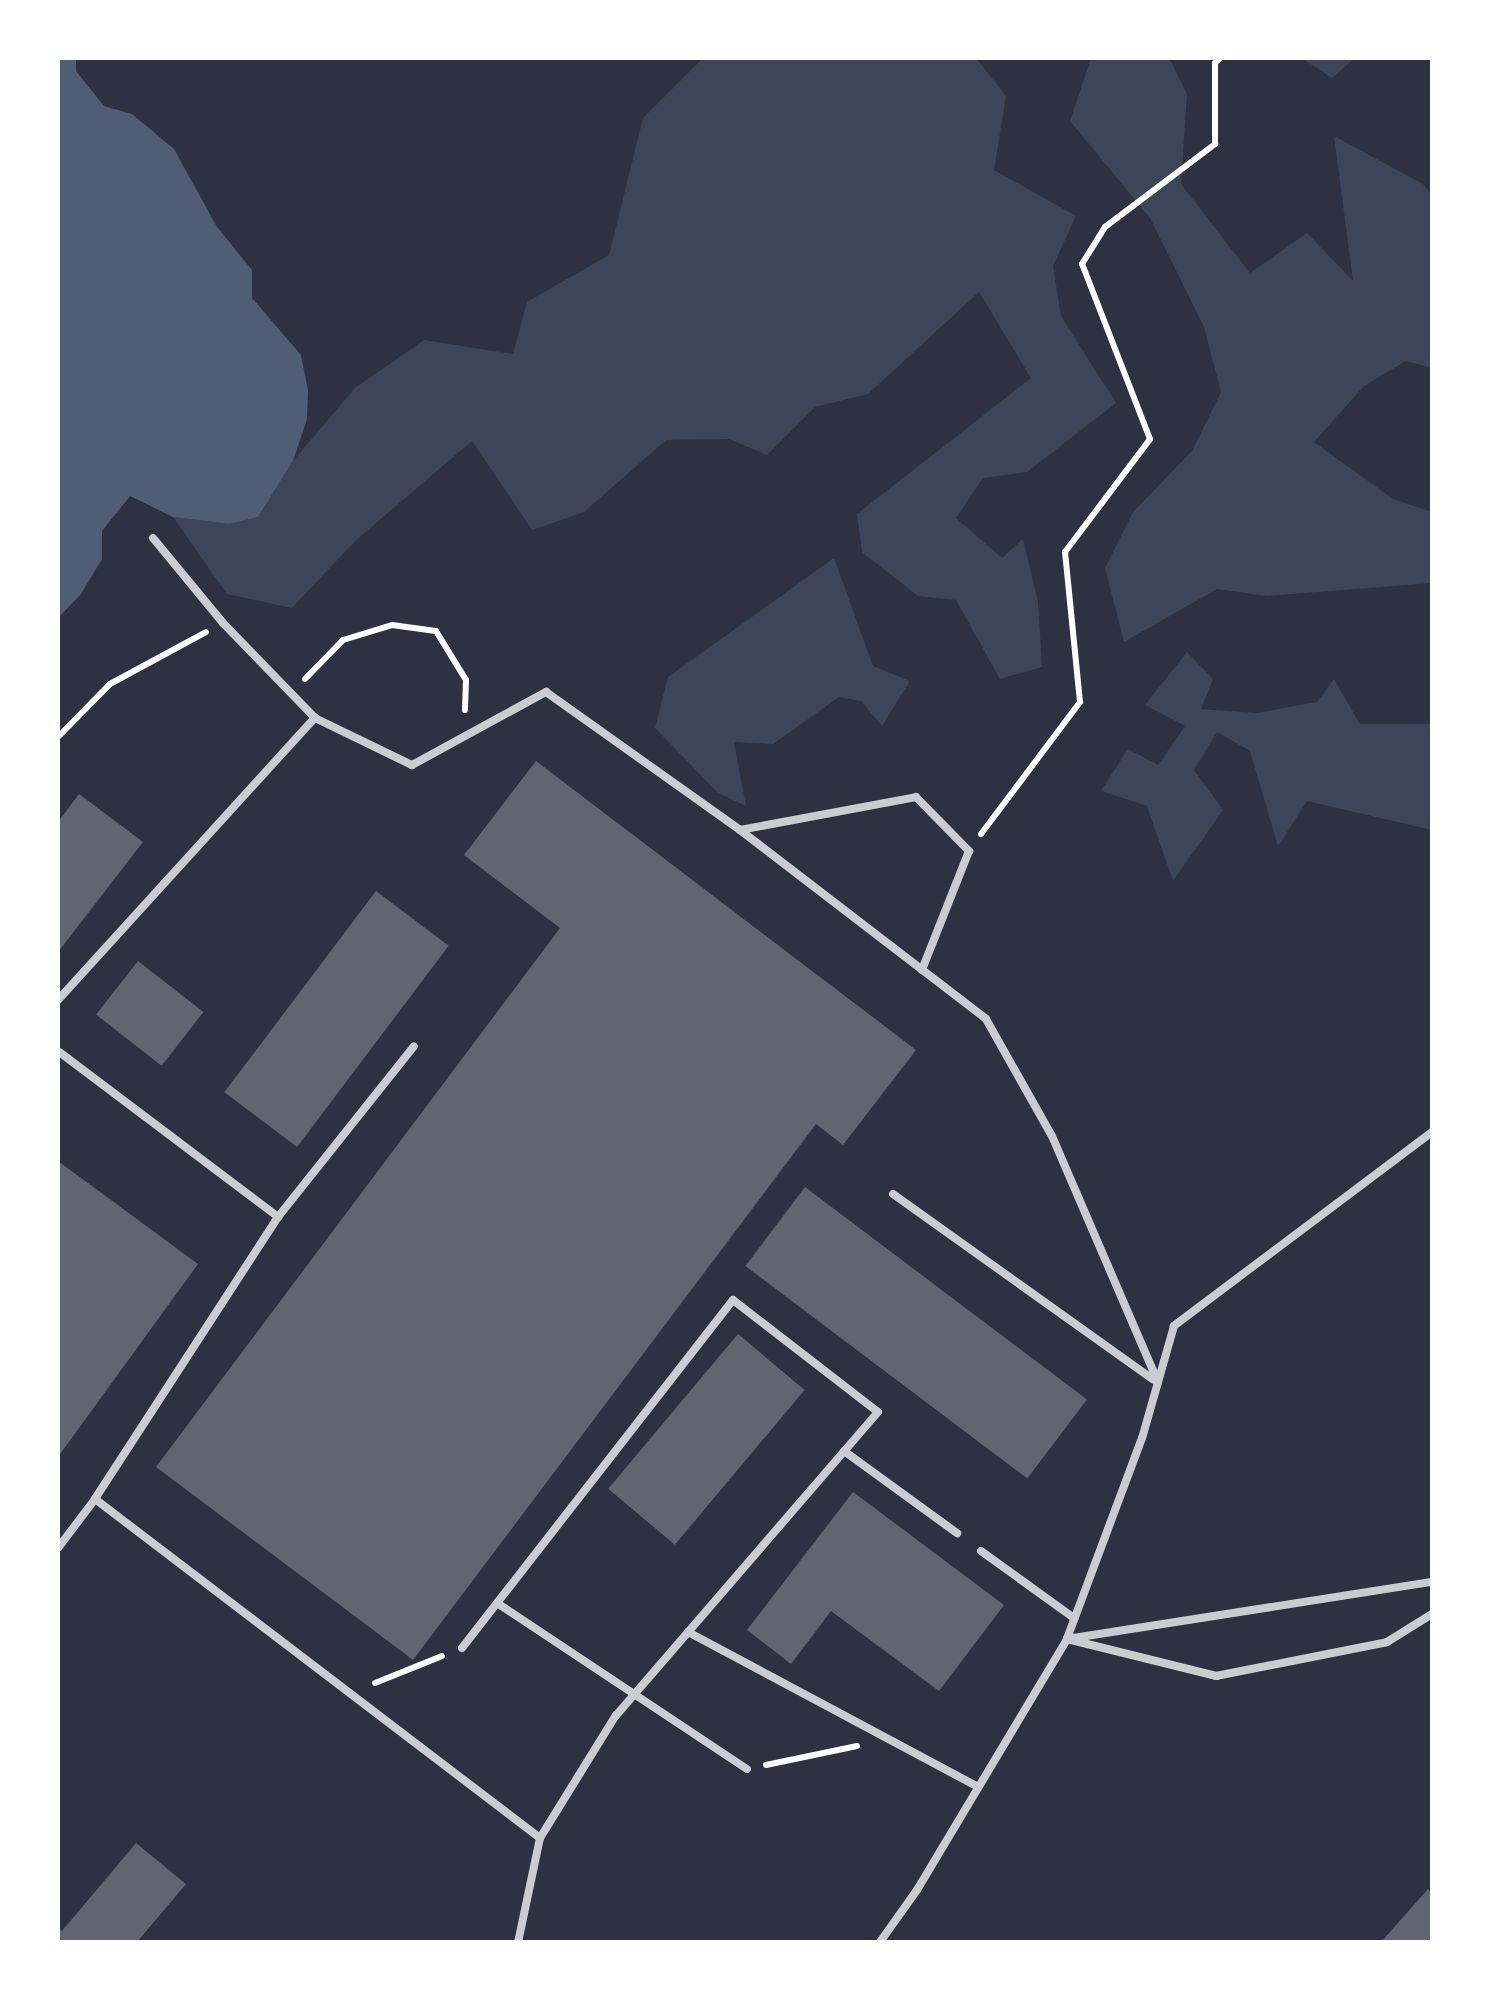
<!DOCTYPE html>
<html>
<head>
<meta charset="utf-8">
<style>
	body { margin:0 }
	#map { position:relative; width:1490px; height:2000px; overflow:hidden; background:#2d3142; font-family:"Varela Round",sans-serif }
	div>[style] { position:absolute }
	.green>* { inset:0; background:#3c4559 }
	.water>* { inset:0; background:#4f5d75 }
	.building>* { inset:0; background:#626471; transform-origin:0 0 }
	.path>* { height:6px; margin:-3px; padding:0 3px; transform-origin:3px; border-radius:3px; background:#fff }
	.service>* { height:8px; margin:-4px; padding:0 4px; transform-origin:4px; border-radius:4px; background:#caccd0 }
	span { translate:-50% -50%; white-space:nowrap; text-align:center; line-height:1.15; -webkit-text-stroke:8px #fff; paint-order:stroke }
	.frame { position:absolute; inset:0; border:60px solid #fff; pointer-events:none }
</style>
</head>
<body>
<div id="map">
	<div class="green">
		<i style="clip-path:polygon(703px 58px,976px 58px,1006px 96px,994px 170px,1076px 216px,1053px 266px,1061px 316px,1116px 403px,1027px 472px,983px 478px,956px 518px,1002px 558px,1023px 539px,1038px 602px,1042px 667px,1000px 679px,956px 600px,918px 596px,862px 552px,857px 514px,1031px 378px,979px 292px,868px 394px,815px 407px,767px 455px,729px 439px,666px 440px,584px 512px,532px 530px,472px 441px,355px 541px,292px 608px,227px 594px,173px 517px,229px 524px,258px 517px,293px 461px,355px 388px,424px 340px,513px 354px,527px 302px,609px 255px,643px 118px)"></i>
		<i style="clip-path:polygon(1091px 58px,1169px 58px,1187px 94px,1181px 184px,1250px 273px,1307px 233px,1353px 281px,1334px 136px,1423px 184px,1432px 195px,1432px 368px,1406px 361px,1364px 386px,1314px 442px,1393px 499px,1432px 512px,1432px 583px,1267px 596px,1217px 589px,1124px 642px,1105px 568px,1133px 512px,1192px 451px,1221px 392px,1204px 327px,1150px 218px,1070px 121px)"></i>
		<i style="clip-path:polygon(1301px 58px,1355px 58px,1332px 78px)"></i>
		<i style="clip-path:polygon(834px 558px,873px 666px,910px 681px,882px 726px,861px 701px,839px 697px,773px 744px,734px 742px,746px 806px,718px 793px,655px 728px,668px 677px)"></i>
		<i style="clip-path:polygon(1187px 652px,1213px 679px,1201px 709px,1257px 713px,1317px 702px,1334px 679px,1360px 724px,1432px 724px,1432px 830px,1307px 801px,1278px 846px,1250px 751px,1217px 732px,1194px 770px,1223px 810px,1173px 881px,1147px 806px,1101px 791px,1128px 749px,1158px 765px,1185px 726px,1145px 705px)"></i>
	</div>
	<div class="water">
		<i style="clip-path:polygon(58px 58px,76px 58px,76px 71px,104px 106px,132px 114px,174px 149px,217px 227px,252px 270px,252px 298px,301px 355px,308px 390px,307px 419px,293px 461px,258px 517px,229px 524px,173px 517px,130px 496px,102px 531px,102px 559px,81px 594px,58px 618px)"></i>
	</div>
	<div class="building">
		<i style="clip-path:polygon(536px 761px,916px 1050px,843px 1145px,816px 1124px,413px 1660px,156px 1467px,560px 928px,464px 855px)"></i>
		<i style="clip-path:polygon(79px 794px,143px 842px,58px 952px,58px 822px)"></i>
		<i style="left:376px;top:891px;width:91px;height:252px;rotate:37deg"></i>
		<i style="left:138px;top:961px;width:83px;height:68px;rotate:38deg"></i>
		<i style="clip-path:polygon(58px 1161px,198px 1264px,58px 1457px)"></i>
		<i style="left:805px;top:1187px;width:353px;height:99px;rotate:37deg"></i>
		<i style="left:738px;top:1334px;width:87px;height:202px;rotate:40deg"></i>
		<i style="clip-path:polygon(853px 1492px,1004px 1605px,939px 1691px,831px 1611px,791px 1664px,747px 1630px)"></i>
		<i style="clip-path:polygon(136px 1843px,186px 1884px,137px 1942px,58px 1942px,58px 1928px,62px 1931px)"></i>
		<i style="clip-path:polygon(1428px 1889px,1432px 1893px,1432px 1942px,1381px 1942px)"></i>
	</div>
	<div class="path">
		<i style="left:305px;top:679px;width:54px;rotate:-45.7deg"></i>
		<i style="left:343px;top:640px;width:51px;rotate:-17deg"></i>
		<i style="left:392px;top:625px;width:44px;rotate:7.8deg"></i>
		<i style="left:436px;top:631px;width:57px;rotate:58.5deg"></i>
		<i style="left:466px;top:680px;width:30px;rotate:92deg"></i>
		<i style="left:58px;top:737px;width:74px;rotate:-45.5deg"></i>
		<i style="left:110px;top:684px;width:109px;rotate:-28.4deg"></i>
		<i style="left:981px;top:834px;width:165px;rotate:-53.1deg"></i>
		<i style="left:1080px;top:702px;width:151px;rotate:-95.7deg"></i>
		<i style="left:1065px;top:552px;width:141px;rotate:-53deg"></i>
		<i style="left:1150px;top:439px;width:188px;rotate:-111.2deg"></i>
		<i style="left:1082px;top:264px;width:44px;rotate:-58.1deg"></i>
		<i style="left:1105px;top:227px;width:138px;rotate:-37deg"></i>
		<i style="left:1215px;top:144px;width:81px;rotate:-90deg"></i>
		<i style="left:1215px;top:63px;width:7px;rotate:-45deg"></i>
		<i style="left:375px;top:1683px;width:72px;rotate:-21.9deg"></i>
		<i style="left:766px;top:1765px;width:93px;rotate:-11.8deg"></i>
	</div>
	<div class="service">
		<i style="left:153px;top:538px;width:110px;rotate:50.5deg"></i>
		<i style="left:223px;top:623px;width:132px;rotate:45.9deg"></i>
		<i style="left:740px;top:830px;width:179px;rotate:-10.6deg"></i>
		<i style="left:916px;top:797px;width:76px;rotate:45.5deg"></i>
		<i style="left:969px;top:851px;width:128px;rotate:111.6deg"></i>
		<i style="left:58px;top:1000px;width:382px;rotate:-47.7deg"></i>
		<i style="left:315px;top:718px;width:108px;rotate:25.9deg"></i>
		<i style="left:412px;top:765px;width:153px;rotate:-28.6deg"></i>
		<i style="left:546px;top:692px;width:238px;rotate:35.4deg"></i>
		<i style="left:740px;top:830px;width:310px;rotate:37.5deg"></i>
		<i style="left:986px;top:1019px;width:134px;rotate:60.6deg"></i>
		<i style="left:1052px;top:1136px;width:268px;rotate:66.7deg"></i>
		<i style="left:58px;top:1051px;width:276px;rotate:37deg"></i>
		<i style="left:278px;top:1217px;width:336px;rotate:123deg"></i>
		<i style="left:95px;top:1499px;width:559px;rotate:37.3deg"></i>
		<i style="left:540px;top:1838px;width:106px;rotate:101.9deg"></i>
		<i style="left:1432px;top:1132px;width:323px;rotate:143.1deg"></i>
		<i style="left:1174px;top:1326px;width:116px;rotate:105.9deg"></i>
		<i style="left:1142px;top:1438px;width:215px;rotate:110.5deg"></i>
		<i style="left:1067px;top:1639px;width:154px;rotate:13.9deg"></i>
		<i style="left:1216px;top:1676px;width:174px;rotate:-11.2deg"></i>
		<i style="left:1387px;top:1642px;width:53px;rotate:-31.9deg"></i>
		<i style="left:893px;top:1194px;width:320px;rotate:35.5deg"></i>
		<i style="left:278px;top:1217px;width:218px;rotate:-51.5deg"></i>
		<i style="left:844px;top:1451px;width:140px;rotate:36deg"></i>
		<i style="left:58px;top:1548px;width:61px;rotate:-52.9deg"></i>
		<i style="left:981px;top:1551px;width:115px;rotate:35.8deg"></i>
		<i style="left:497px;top:1603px;width:300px;rotate:33.6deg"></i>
		<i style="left:688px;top:1632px;width:327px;rotate:28.1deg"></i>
		<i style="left:462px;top:1648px;width:441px;rotate:-52.1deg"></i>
		<i style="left:733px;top:1300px;width:183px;rotate:37.7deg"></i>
		<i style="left:878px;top:1412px;width:401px;rotate:130.8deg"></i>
		<i style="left:616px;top:1715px;width:145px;rotate:121.7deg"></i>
		<i style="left:880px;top:1942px;width:64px;rotate:-54.6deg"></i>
		<i style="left:917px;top:1890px;width:292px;rotate:-59.1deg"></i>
		<i style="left:1067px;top:1639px;width:369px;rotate:-8.9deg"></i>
	</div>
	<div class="frame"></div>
</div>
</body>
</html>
